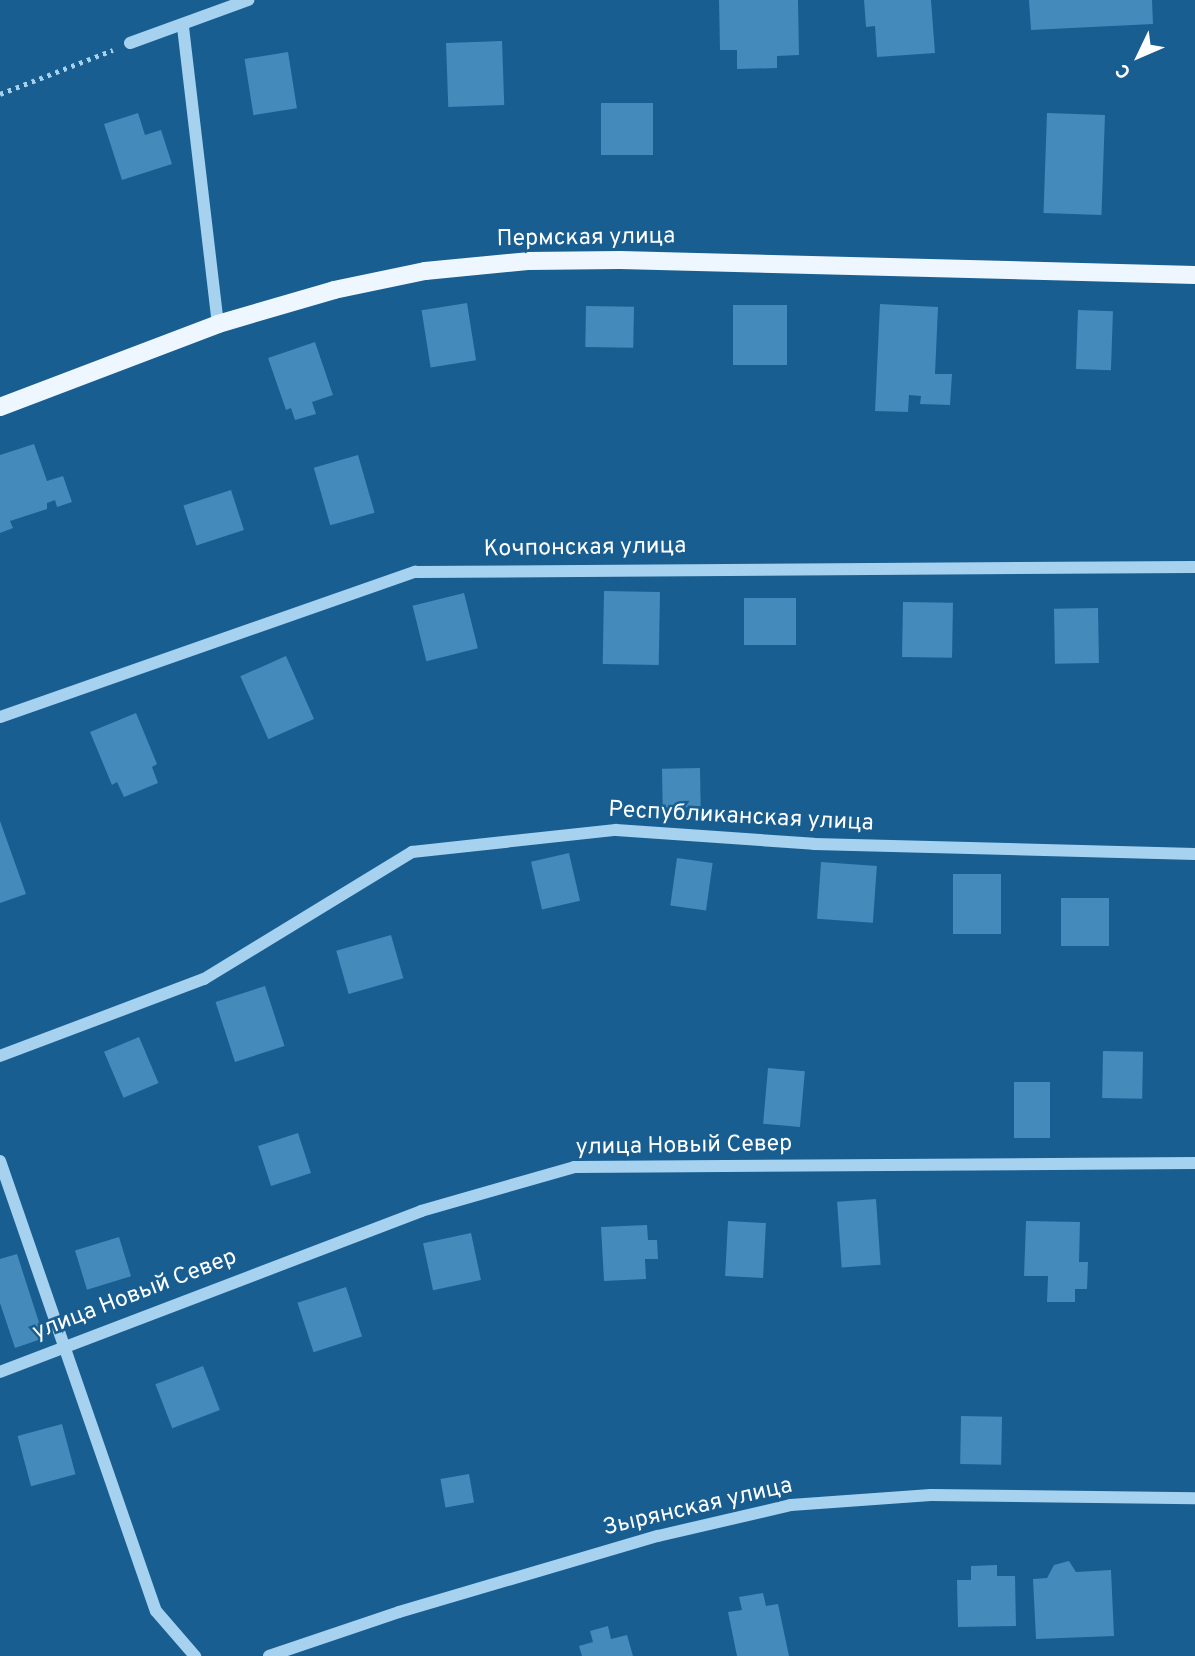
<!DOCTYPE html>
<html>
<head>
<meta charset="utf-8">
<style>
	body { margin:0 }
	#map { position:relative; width:1195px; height:1656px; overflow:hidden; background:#185e91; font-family:Overpass,sans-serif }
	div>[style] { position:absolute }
	.building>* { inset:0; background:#448aba; transform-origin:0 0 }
	.path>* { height:4.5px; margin-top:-2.25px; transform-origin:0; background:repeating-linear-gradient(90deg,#a6d2f0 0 3.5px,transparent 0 8.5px) }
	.minor>* { height:12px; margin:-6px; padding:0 6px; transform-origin:6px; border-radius:6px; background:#a6d2f0 }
	.major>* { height:18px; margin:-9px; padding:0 9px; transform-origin:9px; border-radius:9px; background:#eef7ff }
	span { translate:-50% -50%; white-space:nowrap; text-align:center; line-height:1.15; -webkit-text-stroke:5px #185e91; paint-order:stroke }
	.street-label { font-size:23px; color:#fff }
	.north { position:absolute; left:1104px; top:21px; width:70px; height:70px; -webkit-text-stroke:5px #185e91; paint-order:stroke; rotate:226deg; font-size:19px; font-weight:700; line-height:28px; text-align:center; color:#fff }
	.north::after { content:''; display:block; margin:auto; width:24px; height:32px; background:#fff; clip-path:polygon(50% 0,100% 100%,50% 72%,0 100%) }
</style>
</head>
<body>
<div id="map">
	<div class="building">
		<i style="clip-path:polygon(719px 0,798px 0,799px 55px,777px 56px,777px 68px,737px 69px,737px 50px,720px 50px)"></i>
		<i style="clip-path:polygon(864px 0,931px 0,935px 53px,877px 57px,875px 26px,866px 27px)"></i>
		<i style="clip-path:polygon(1029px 0,1152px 0,1153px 24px,1031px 30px)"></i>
		<i style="left:502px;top:41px;width:64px;height:56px;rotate:88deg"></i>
		<i style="left:288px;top:52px;width:57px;height:44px;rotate:81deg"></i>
		<i style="left:601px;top:103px;width:52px;height:52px"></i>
		<i style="clip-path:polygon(138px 113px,145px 135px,161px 130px,172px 164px,122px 180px,104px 124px)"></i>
		<i style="left:1047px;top:113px;width:58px;height:100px;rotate:2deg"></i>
		<i style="left:467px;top:303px;width:58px;height:46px;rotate:81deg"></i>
		<i style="clip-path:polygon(880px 304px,938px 307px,935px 374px,952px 374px,950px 405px,920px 404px,921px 396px,909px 395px,908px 412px,875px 411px)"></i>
		<i style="left:733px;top:305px;width:54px;height:60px"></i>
		<i style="left:586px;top:306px;width:48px;height:41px;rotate:1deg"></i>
		<i style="left:1078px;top:310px;width:35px;height:59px;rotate:2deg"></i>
		<i style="clip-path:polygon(315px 342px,333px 395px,312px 402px,316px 414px,295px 420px,291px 408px,286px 410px,268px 358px)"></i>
		<i style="clip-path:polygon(34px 444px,47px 481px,63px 476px,72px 502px,57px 507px,55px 500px,47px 503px,47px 509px,10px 521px,13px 528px,0 533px,0 455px)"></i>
		<i style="left:358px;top:455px;width:60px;height:46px;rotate:74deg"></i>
		<i style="left:231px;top:490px;width:42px;height:50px;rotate:72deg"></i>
		<i style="left:604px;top:591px;width:56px;height:73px;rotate:1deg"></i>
		<i style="left:464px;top:593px;width:57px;height:53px;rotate:76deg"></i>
		<i style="left:744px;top:598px;width:52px;height:47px"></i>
		<i style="left:903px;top:602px;width:50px;height:55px;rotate:1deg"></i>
		<i style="left:1098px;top:608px;width:55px;height:44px;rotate:89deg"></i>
		<i style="left:286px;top:656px;width:69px;height:50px;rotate:66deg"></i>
		<i style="clip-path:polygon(136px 713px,157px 764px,152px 767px,158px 783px,124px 797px,117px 782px,112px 785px,90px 732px)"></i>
		<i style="left:700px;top:768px;width:39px;height:38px;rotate:89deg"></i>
		<i style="clip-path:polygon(0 821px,26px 894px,0 903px)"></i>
		<i style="left:569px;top:853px;width:49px;height:39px;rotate:77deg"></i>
		<i style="left:677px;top:858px;width:36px;height:48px;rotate:8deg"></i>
		<i style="left:821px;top:862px;width:56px;height:57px;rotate:4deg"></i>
		<i style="left:953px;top:874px;width:48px;height:60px"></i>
		<i style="left:1061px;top:898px;width:48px;height:48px"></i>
		<i style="left:391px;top:935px;width:45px;height:57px;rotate:74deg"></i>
		<i style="left:265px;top:986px;width:63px;height:52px;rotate:72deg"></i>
		<i style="left:139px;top:1037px;width:50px;height:38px;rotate:67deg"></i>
		<i style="left:1103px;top:1051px;width:40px;height:47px;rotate:1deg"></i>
		<i style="left:768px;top:1068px;width:37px;height:56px;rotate:5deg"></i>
		<i style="left:1014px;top:1082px;width:36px;height:56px"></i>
		<i style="left:298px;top:1133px;width:42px;height:42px;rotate:72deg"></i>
		<i style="left:876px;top:1199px;width:66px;height:39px;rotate:86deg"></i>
		<i style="left:728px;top:1221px;width:38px;height:55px;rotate:3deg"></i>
		<i style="clip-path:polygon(1026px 1221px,1080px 1222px,1079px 1262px,1088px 1262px,1087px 1289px,1075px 1289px,1075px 1302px,1047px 1302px,1048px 1276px,1024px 1276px)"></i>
		<i style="clip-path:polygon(647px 1225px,648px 1240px,657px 1240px,658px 1259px,645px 1259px,646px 1279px,604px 1281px,601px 1227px)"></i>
		<i style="left:471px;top:1233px;width:48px;height:49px;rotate:78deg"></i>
		<i style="left:119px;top:1237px;width:41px;height:46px;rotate:73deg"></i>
		<i style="clip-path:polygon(17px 1254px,44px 1338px,15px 1348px,0 1303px,0 1259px)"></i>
		<i style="left:346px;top:1287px;width:52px;height:51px;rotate:72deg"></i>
		<i style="left:203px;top:1366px;width:47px;height:51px;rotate:69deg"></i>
		<i style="left:961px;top:1416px;width:41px;height:48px;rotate:1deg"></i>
		<i style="left:62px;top:1424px;width:52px;height:46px;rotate:75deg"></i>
		<i style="left:469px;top:1474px;width:29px;height:29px;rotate:80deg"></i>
		<i style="clip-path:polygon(1069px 1561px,1076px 1572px,1111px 1570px,1114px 1636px,1036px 1639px,1033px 1579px,1047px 1578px,1054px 1565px)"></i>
		<i style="clip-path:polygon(997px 1565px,997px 1576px,1015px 1576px,1016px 1626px,958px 1627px,957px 1580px,971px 1580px,971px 1566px)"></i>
		<i style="clip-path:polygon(763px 1593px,766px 1606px,778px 1604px,789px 1656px,737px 1656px,728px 1612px,742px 1610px,739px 1597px)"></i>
		<i style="clip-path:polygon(608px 1626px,611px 1639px,627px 1635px,633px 1656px,582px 1656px,579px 1646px,593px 1642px,590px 1631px)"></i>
	</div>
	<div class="path">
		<i style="left:0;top:94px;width:121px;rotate:-21.3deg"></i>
	</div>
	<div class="minor">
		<i style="left:183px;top:27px;width:299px;rotate:83.3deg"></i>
		<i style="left:130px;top:43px;width:126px;rotate:-20deg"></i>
		<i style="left:0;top:717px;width:440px;rotate:-19.3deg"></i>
		<i style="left:415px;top:572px;width:780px;rotate:-0.37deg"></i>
		<i style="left:0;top:1056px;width:218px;rotate:-20.7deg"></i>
		<i style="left:204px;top:979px;width:244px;rotate:-31.4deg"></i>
		<i style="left:412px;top:852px;width:205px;rotate:-6.2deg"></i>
		<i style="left:616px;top:830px;width:198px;rotate:4deg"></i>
		<i style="left:814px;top:844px;width:381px;rotate:1.5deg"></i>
		<i style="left:0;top:1161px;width:476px;rotate:70.9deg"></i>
		<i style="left:156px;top:1611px;width:60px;rotate:49.1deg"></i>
		<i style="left:0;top:1372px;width:451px;rotate:-20.9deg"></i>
		<i style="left:421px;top:1211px;width:159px;rotate:-16deg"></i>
		<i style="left:574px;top:1167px;width:621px;rotate:-0.37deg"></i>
		<i style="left:269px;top:1656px;width:137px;rotate:-18.7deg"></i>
		<i style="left:399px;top:1612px;width:270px;rotate:-16.4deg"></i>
		<i style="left:658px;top:1536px;width:137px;rotate:-13.1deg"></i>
		<i style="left:791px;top:1505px;width:140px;rotate:-4.1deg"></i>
		<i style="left:931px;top:1495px;width:264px;rotate:0.7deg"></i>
	</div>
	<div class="major">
		<i style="left:0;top:407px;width:233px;rotate:-20.8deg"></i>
		<i style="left:218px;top:324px;width:121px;rotate:-16.3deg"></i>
		<i style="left:334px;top:290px;width:93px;rotate:-11.8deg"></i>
		<i style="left:425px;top:271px;width:103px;rotate:-5.5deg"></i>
		<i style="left:528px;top:261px;width:92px;rotate:-0.6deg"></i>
		<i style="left:620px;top:260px;width:575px;rotate:1.49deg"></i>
	</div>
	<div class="street-label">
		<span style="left:586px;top:239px;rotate:-1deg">Пермская улица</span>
		<span style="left:585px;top:549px;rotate:-1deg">Кочпонская улица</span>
		<span style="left:741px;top:818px;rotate:3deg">Республиканская улица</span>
		<span style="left:684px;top:1147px;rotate:-1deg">улица Новый Север</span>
		<span style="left:135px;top:1296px;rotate:-21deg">улица Новый Север</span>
		<span style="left:698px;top:1508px;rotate:-13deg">Зырянская улица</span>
	</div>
	<div class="north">С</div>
</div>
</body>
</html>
